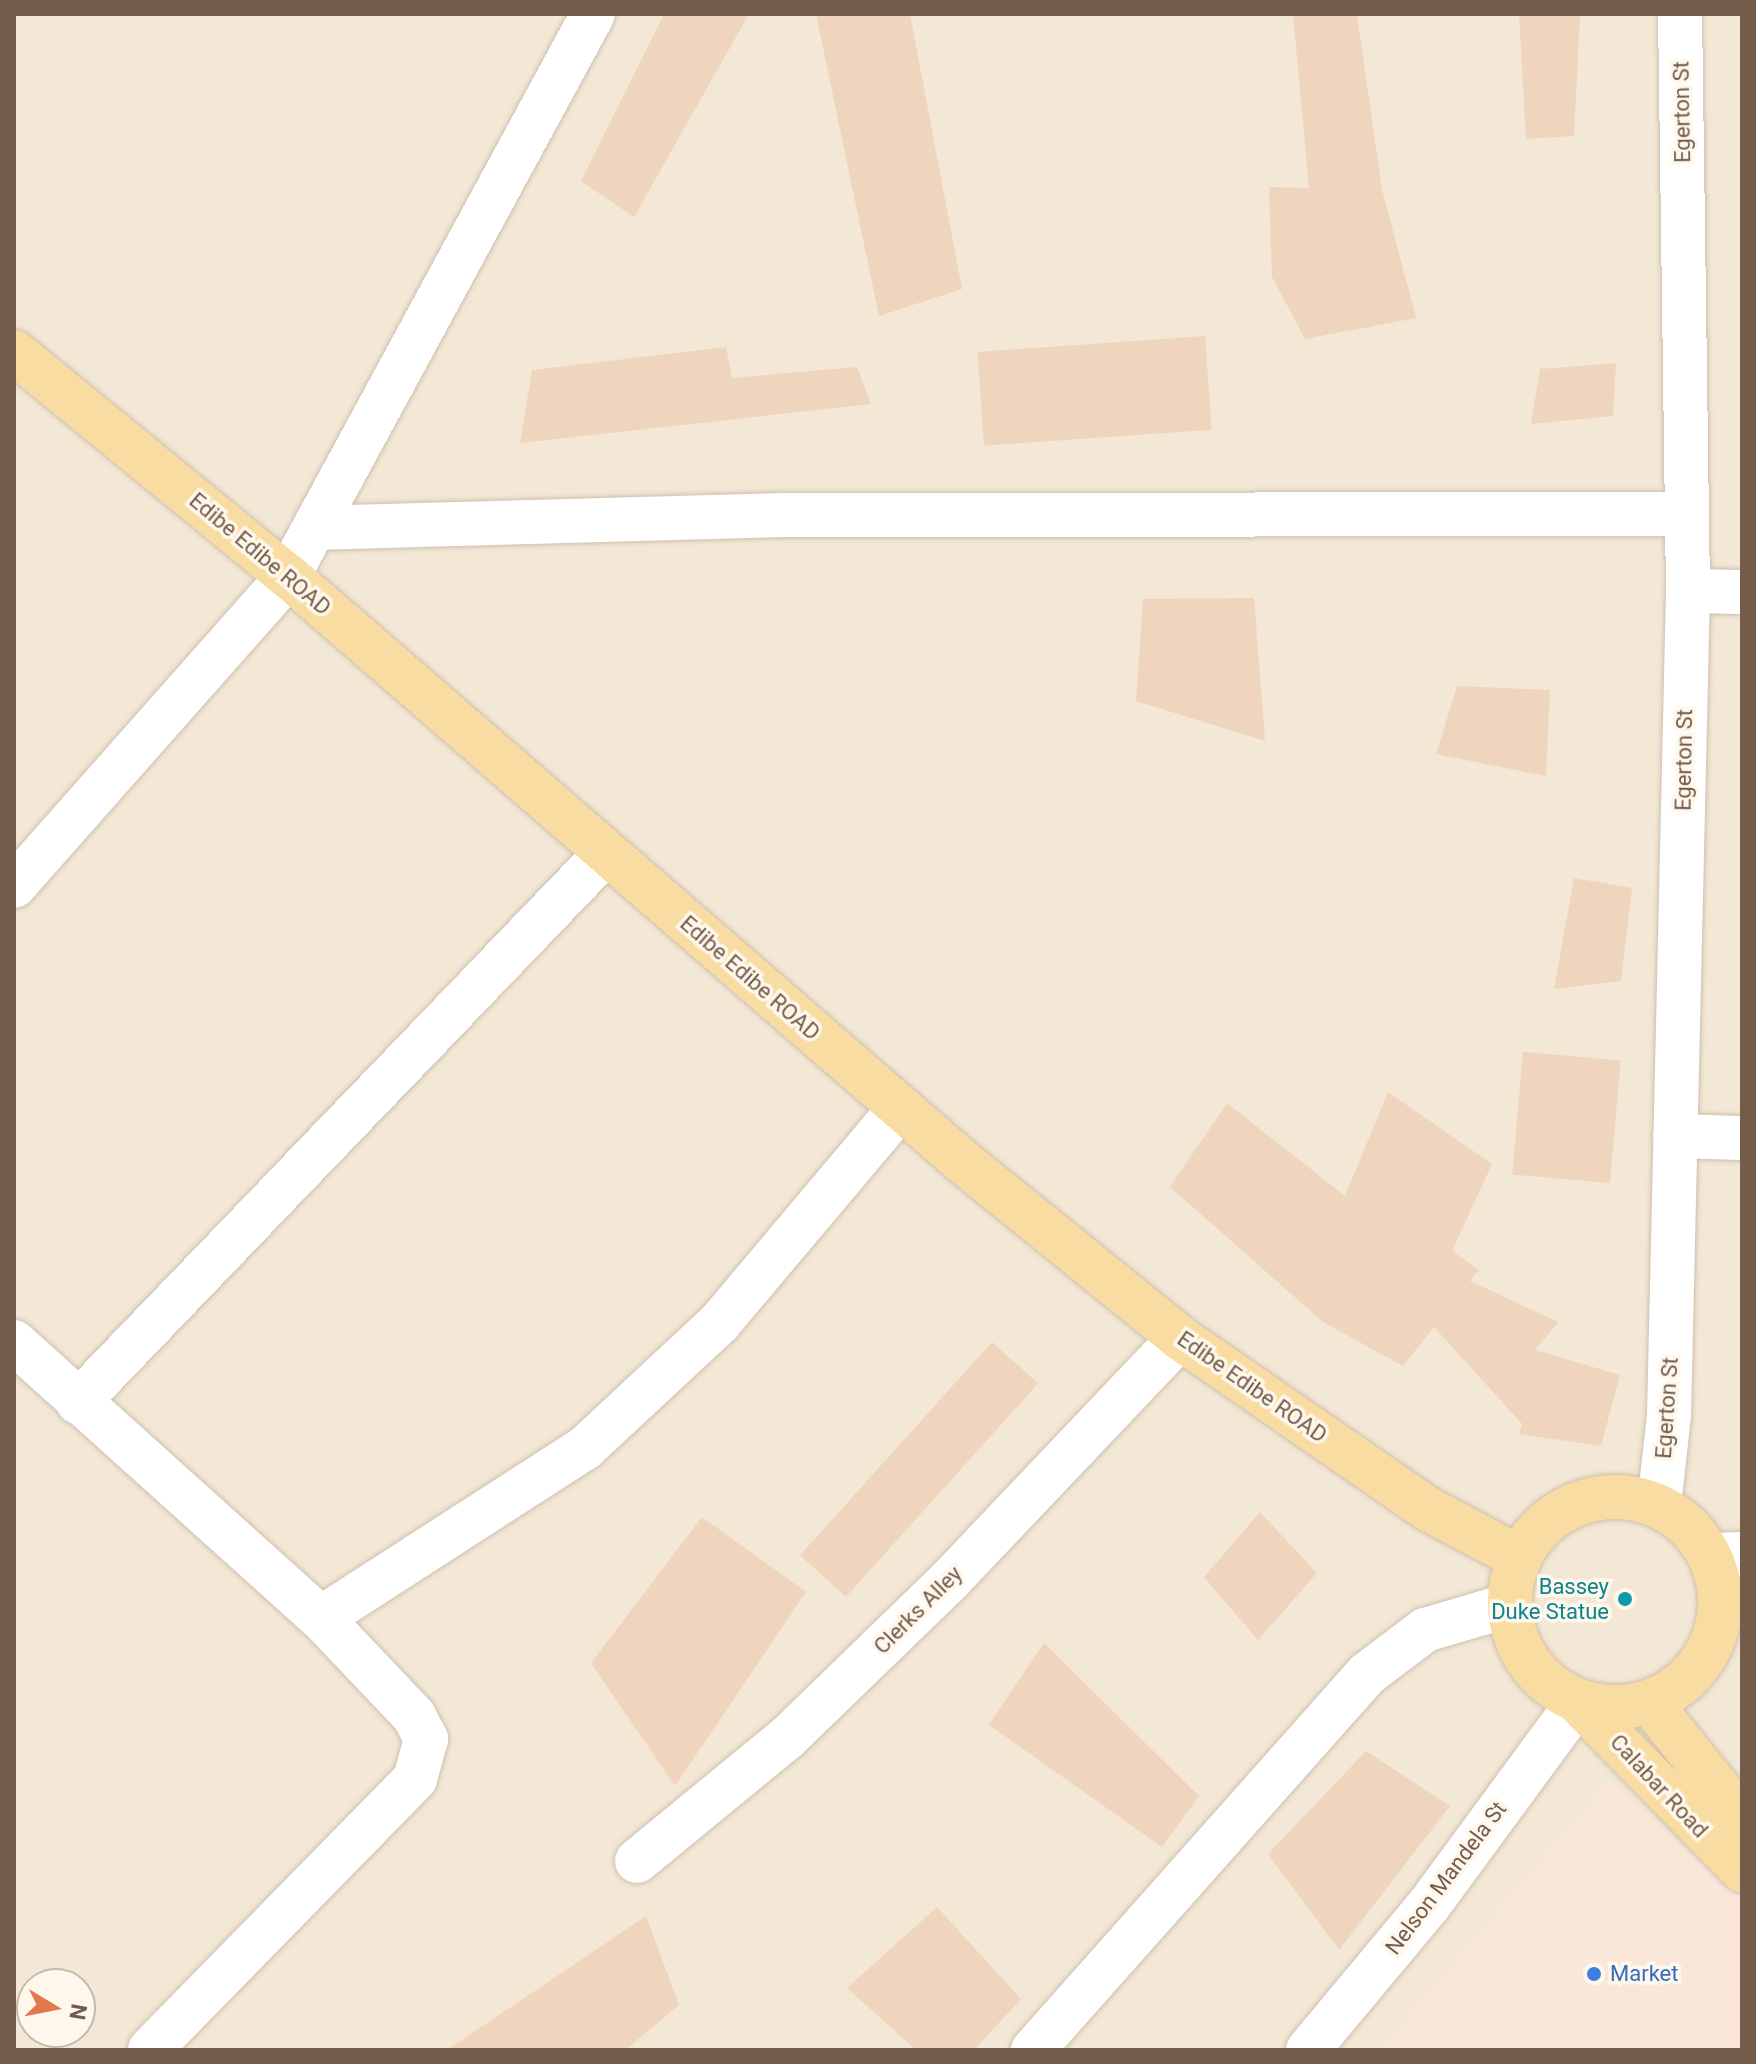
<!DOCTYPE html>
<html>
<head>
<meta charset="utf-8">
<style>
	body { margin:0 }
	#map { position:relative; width:1756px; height:2064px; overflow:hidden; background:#fcf4e6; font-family:Roboto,sans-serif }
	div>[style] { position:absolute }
	.residential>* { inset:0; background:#f3e7d5 }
	.commercial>* { inset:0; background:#fbe6da }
	.building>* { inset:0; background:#f0d5be; transform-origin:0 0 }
	.roads { filter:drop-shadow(0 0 2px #cfbfaf) drop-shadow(0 0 2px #cfbfaf) }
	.minor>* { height:44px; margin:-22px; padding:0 22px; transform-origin:22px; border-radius:22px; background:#fff }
	.major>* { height:44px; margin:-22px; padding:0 22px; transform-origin:22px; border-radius:22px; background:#f8dca1 }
	.major>.ring { margin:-22px; padding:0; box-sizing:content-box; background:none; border:44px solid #f8dca1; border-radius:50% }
	.dots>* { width:22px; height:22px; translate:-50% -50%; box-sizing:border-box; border:4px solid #fef8ec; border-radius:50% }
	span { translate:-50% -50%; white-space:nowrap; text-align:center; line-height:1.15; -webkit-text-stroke:7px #fef8ec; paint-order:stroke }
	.street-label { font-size:22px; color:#745c4b }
	.culture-label { font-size:22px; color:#0d838f }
	.right { translate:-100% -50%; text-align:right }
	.shop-label { font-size:22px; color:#366cbe }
	.left { translate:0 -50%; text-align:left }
	.frame { position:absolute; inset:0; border:16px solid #745c4b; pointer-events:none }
	.north { position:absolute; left:16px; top:1968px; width:80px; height:80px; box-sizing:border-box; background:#fef8ec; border:2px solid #c7baac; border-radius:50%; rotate:100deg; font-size:22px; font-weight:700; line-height:32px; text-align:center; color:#745c4b }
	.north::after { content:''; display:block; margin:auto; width:28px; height:36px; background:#e1784f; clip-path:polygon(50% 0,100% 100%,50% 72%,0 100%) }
</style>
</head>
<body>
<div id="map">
	<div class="residential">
		<i style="clip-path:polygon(evenodd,14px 14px,1742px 14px,1742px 2050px,14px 2050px,14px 14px,32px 1984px,80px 1984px,80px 2032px,32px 2032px,32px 1984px)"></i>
	</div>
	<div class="commercial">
		<i style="clip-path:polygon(1609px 1782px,1742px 1898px,1742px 2050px,1381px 2050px)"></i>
	</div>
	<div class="building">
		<i style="clip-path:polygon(664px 14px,749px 14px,634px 217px,581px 181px)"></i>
		<i style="clip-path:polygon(816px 14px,910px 14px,962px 289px,879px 316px)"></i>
		<i style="clip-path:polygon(1293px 14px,1357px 14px,1382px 189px,1416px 318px,1305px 339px,1272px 277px,1269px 187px,1309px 188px)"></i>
		<i style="clip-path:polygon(1519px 14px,1580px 14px,1574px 136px,1526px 139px)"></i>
		<i style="left:1205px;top:336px;width:94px;height:228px;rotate:86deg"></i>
		<i style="clip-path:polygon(726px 347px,732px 378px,857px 367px,871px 404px,520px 443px,532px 370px)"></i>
		<i style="clip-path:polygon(1616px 363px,1613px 416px,1531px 424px,1540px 369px)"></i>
		<i style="clip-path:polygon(1254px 598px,1265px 741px,1136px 701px,1143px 599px)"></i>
		<i style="clip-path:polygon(1457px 686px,1550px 690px,1546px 776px,1436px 754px)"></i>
		<i style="clip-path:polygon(1574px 878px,1632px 888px,1621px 981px,1554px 989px)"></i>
		<i style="left:1523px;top:1052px;width:98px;height:123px;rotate:5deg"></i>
		<i style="clip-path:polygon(1388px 1092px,1492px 1164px,1452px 1251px,1479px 1270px,1470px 1281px,1558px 1322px,1535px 1350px,1620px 1375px,1601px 1446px,1519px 1434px,1522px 1424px,1434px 1327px,1403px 1366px,1323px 1322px,1170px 1187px,1227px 1103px,1345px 1196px)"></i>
		<i style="left:992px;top:1342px;width:62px;height:287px;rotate:42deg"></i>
		<i style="clip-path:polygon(1260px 1512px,1317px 1573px,1258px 1640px,1204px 1577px)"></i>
		<i style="clip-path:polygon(702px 1517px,806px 1592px,675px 1786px,591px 1663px)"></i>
		<i style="clip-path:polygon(1044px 1643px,1199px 1796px,1162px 1847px,989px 1725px)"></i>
		<i style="clip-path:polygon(1366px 1751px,1450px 1806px,1339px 1950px,1268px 1854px)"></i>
		<i style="clip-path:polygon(937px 1907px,1021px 1999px,974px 2050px,916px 2050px,847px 1988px)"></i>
		<i style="clip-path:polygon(646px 1916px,679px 2005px,625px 2050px,447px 2050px)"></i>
	</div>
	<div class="roads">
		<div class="minor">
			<i style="left:316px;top:528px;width:465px;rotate:-1.6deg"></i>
			<i style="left:781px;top:515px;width:906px;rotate:-0.06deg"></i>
			<i style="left:1688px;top:591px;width:54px;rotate:1.1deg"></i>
			<i style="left:14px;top:886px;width:414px;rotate:-48.5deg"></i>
			<i style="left:288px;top:576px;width:639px;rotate:-61.51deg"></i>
			<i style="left:1675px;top:1136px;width:67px;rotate:1.7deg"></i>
			<i style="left:14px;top:1342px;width:413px;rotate:42deg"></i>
			<i style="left:321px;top:1618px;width:135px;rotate:46.5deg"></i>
			<i style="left:414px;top:1716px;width:26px;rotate:62deg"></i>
			<i style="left:426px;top:1739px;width:41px;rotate:105.4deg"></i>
			<i style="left:415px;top:1779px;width:379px;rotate:134.4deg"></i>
			<i style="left:78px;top:1402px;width:760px;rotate:-46.12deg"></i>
			<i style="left:1659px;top:1505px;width:90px;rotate:-83.6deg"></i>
			<i style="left:1669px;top:1416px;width:825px;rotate:-88.68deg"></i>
			<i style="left:1688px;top:591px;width:577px;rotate:-90.79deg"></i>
			<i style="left:1710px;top:1555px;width:32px;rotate:-2deg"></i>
			<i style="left:321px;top:1618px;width:314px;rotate:-32.8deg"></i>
			<i style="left:585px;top:1448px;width:185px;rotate:-43deg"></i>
			<i style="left:720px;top:1322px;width:280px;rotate:-49.9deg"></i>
			<i style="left:637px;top:1861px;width:195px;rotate:-39.4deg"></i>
			<i style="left:788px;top:1737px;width:226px;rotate:-44.1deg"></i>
			<i style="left:950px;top:1580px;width:334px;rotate:-46.5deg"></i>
			<i style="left:1033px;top:2050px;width:503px;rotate:-48.39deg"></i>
			<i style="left:1367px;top:1674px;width:73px;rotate:-37.2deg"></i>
			<i style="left:1425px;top:1630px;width:89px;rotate:-16.4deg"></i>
			<i style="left:1308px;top:2050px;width:189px;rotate:-50.2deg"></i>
			<i style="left:1429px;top:1905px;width:252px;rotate:-53.7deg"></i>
		</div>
		<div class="major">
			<i style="left:14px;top:352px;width:354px;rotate:39.3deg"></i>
			<i style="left:288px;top:576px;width:894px;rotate:40.96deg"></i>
			<i style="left:963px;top:1162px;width:279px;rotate:39deg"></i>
			<i style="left:1180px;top:1338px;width:301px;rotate:34.6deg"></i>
			<i style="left:1428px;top:1509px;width:104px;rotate:28deg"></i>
			<i class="ring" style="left:1510px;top:1497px;width:166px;height:166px"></i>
			<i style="left:1578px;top:1702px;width:235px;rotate:45.7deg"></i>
			<i style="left:1650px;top:1703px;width:147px;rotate:51.3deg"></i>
		</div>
	</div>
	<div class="dots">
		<i style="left:1625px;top:1599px;background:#0f9aa8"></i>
		<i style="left:1594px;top:1974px;background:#3f7fe0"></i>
	</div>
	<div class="street-label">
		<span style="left:1682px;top:112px;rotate:-91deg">Egerton St</span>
		<span style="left:260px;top:554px;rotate:40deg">Edibe Edibe ROAD</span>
		<span style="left:1684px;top:760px;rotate:-89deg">Egerton St</span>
		<span style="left:750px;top:978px;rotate:41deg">Edibe Edibe ROAD</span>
		<span style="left:1252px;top:1387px;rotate:35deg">Edibe Edibe ROAD</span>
		<span style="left:1667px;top:1408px;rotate:-86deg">Egerton St</span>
		<span style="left:918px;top:1610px;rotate:-45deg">Clerks Alley</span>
		<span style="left:1659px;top:1786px;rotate:47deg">Calabar Road</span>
		<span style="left:1446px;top:1878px;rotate:-53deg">Nelson Mandela St</span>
	</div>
	<div class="culture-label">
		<span class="right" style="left:1609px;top:1599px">Bassey<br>Duke Statue</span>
	</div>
	<div class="shop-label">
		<span class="left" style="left:1610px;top:1974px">Market</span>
	</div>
	<div class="frame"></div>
	<div class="north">N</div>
</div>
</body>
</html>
